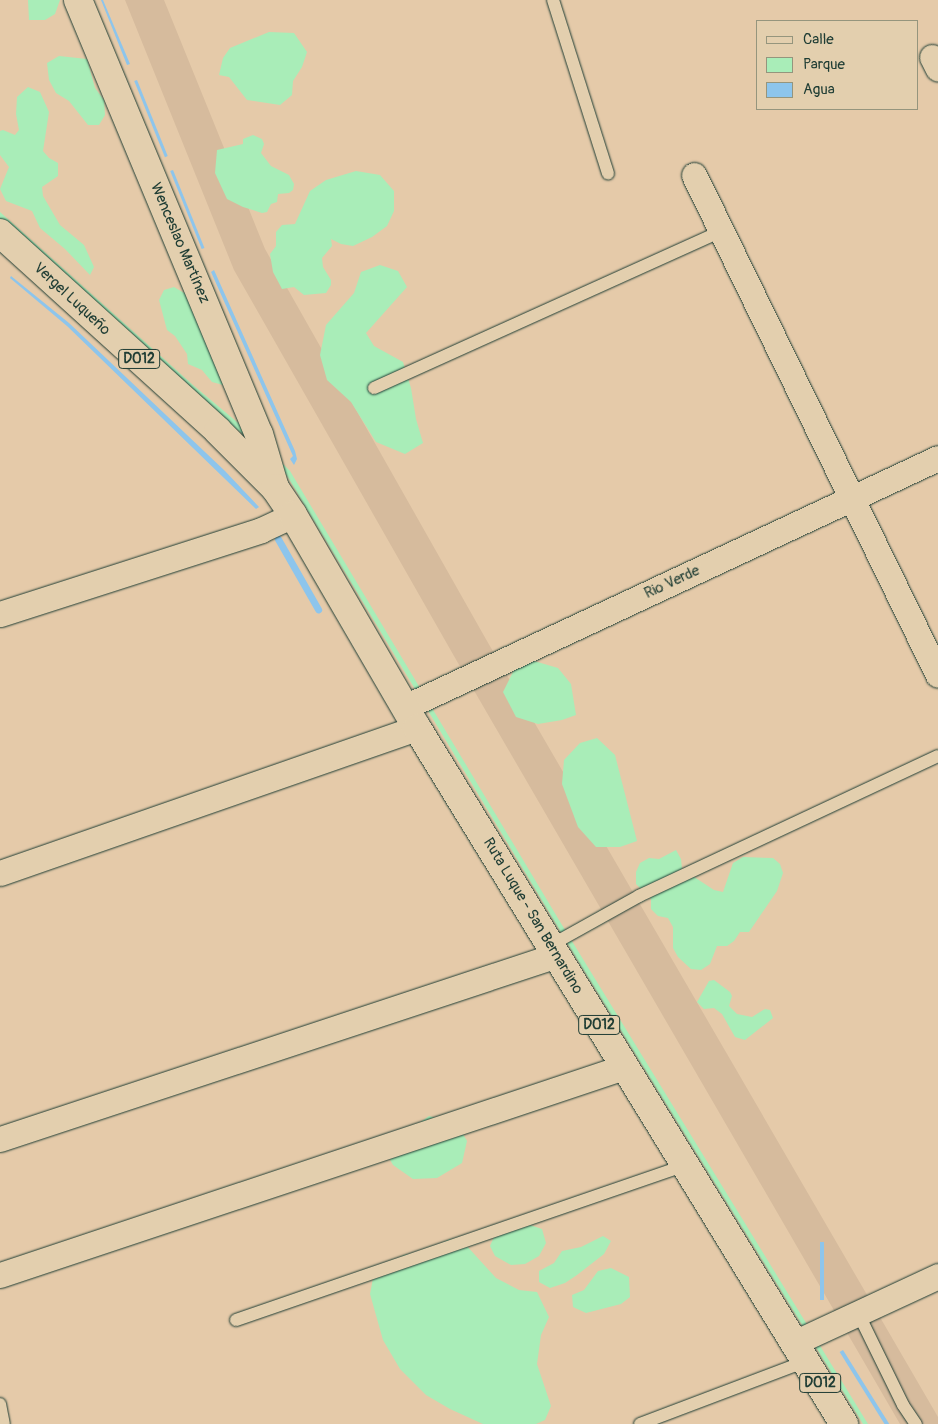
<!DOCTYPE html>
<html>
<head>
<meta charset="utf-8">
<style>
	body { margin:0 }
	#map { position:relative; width:938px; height:1424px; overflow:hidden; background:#e5caa9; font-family:Pangolin,sans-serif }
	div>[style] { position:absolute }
	.built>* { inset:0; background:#d6bb9d }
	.green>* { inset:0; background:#a9edb8 }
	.water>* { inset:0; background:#8dc5ec; transform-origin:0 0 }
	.stream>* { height:7px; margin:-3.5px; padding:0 3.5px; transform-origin:3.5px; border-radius:3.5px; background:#8dc5ec }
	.roads { filter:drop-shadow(0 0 1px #1f3d34) drop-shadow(0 0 1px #1f3d34) }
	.lane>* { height:12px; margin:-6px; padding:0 6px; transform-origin:6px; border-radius:6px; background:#e3cfae }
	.street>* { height:25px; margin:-12.5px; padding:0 12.5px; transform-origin:12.5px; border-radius:12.5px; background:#e3cfae }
	.secondary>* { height:28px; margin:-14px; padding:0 14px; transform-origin:14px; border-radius:14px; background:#e3cfae }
	.primary>* { height:28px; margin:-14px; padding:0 14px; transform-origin:14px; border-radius:14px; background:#e3cfae }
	span { translate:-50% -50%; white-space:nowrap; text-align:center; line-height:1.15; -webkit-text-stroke:5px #e3cfae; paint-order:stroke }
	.shield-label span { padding:1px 4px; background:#e3cfae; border:1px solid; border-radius:4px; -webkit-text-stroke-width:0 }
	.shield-label { font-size:14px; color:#1f3d34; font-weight:700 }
	.street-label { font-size:15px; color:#1f3d34 }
	.legend { position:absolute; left:756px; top:20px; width:162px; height:90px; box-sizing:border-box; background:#e3cfae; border:1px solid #95957d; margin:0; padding:6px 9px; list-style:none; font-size:15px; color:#1f3d34 }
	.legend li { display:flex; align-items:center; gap:10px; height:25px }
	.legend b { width:25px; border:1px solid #95957d }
</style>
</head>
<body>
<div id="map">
	<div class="built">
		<i style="clip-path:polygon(125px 0,164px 0,265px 249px,487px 641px,938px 1417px,938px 1424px,900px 1424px,454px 656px,234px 270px)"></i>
	</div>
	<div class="green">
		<i style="clip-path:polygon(28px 0,60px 0,55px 14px,45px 20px,29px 20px)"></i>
		<i style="clip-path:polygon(269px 32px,294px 33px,307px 52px,302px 67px,293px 81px,292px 95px,280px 105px,247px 100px,229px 77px,219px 75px,223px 58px,230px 48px)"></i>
		<i style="clip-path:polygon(59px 56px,87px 59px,95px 88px,104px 100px,105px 115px,99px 125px,88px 125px,69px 101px,56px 93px,49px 80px,47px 63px)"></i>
		<i style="clip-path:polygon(28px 87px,40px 92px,49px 112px,43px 151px,49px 158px,58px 163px,58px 176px,42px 187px,43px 196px,60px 225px,84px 245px,94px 267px,90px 275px,65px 249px,40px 228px,32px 211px,6px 201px,0 189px,9px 167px,0 155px,0 131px,3px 130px,15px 135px,19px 130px,16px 114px,17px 97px)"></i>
		<i style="clip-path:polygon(253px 135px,262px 139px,264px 144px,261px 153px,271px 166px,289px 175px,294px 184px,293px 190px,289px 193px,278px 194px,277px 202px,271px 204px,267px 212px,262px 213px,243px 207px,227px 199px,215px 173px,217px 150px,243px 144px,243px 139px)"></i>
		<i style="clip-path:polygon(356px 171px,380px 175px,394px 191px,394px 211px,387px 226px,372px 237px,353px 246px,341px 244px,331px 239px,332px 246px,322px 258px,323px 267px,331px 280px,331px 285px,326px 293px,304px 295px,294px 287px,282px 289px,273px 272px,270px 254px,276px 246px,276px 232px,282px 225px,295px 224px,310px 191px,326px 180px)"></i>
		<i style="clip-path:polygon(0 212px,193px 385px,262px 443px,290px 471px,559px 920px,868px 1424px,863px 1424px,577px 959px,286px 474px,259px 447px,224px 419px,0 219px)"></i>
		<i style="clip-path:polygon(380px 265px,398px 271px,407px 287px,366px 333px,374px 346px,403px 362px,411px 388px,416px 419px,423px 443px,405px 454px,376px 442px,351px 402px,327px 380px,320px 355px,326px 325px,354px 293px,361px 272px)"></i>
		<i style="clip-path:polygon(174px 287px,191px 297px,216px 343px,211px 357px,227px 386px,212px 382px,202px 370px,188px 364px,187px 354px,175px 336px,167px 330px,159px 300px,164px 290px)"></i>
		<i style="clip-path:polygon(534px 661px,558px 668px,571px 684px,576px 715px,562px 720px,538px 724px,516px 717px,503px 692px,514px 670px)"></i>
		<i style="clip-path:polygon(597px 738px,615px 755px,637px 841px,620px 847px,596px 847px,578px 827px,562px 784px,564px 760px,580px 743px)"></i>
		<i style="clip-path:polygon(676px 850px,681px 859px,682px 869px,714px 890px,723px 892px,733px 863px,743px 857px,773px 858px,780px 864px,783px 873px,777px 891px,749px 932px,740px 932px,734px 941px,727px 946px,717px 946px,710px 964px,701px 970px,691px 969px,678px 957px,673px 948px,673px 927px,668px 918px,658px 916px,651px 909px,651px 899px,636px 884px,636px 872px,640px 863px,649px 858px,659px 859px)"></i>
		<i style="clip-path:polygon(714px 980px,730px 992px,732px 996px,729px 1006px,737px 1014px,752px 1017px,765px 1009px,770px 1010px,773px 1018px,745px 1040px,735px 1037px,722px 1014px,714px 1008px,704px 1009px,697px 1002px,709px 981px)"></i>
		<i style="clip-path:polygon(429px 1116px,457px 1124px,467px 1141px,462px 1163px,437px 1178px,413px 1179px,393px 1165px,384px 1149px)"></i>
		<i style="clip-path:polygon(527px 1224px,542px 1229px,546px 1243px,539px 1256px,525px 1264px,511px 1265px,495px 1256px,490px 1246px,494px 1237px)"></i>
		<i style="clip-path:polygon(603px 1236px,611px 1241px,604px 1254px,577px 1275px,565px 1283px,550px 1288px,539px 1282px,539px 1271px,554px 1263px,562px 1251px,581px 1247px)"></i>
		<i style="clip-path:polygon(450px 1239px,465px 1244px,496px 1278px,519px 1290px,537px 1292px,549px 1317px,541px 1335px,537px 1364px,551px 1406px,545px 1420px,536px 1424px,483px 1424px,450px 1409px,426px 1395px,400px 1369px,383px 1340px,370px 1294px,374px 1273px,404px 1255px,427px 1250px)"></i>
		<i style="clip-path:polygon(611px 1268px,629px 1277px,630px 1297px,621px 1304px,586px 1313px,573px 1307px,572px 1295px,584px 1290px,598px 1271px)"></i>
	</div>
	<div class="water">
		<i style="clip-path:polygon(101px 0,103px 0,130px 64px,127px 65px)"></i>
		<i style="left:137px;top:80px;width:82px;height:3px;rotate:68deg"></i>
		<i style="left:173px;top:170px;width:84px;height:3px;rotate:68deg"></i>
		<i style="clip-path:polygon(214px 270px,295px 451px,297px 459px,294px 465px,290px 459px,293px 456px,211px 272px)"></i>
		<i style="clip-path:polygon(11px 276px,69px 323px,225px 471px,259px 507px,256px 509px,67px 326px,10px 278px)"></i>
		<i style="left:820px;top:1242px;width:4px;height:58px"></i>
		<i style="left:843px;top:1350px;width:87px;height:4px;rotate:58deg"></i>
	</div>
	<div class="stream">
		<i style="left:278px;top:539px;width:81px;rotate:60.3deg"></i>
	</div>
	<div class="roads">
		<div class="lane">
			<i style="left:553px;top:0;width:182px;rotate:72.4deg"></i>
			<i style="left:374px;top:388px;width:381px;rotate:-24.3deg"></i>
			<i style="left:551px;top:945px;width:101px;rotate:-29.1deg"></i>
			<i style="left:639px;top:896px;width:330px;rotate:-25.1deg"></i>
			<i style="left:858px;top:1313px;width:102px;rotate:63.9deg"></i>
			<i style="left:903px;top:1405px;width:23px;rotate:56deg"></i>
			<i style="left:236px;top:1320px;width:475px;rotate:-19deg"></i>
			<i style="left:0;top:1404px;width:20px;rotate:79deg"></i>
			<i style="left:640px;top:1424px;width:178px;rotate:-20.7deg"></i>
		</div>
		<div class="street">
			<i style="left:932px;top:57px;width:13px;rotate:63deg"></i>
			<i style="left:694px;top:175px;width:556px;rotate:63.99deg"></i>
			<i style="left:0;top:614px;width:274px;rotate:-17.8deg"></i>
			<i style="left:261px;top:530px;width:35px;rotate:-25deg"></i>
			<i style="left:405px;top:707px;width:588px;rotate:-25.04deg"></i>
			<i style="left:0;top:873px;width:441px;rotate:-19.2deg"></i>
			<i style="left:0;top:1139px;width:587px;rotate:-18.28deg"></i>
			<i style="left:0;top:1275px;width:658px;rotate:-18.43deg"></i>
			<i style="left:796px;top:1342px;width:157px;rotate:-24.9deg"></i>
		</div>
		<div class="secondary">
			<i style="left:78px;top:0;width:470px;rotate:67.4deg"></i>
			<i style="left:259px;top:434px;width:56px;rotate:73.5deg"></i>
		</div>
		<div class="primary">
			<i style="left:0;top:233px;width:294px;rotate:42.2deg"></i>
			<i style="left:218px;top:431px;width:81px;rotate:45deg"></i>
			<i style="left:275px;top:488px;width:32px;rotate:56deg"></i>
			<i style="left:293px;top:515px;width:246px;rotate:59.8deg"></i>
			<i style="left:417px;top:728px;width:817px;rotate:58.47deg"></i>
		</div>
	</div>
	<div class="shield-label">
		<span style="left:139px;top:359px">D012</span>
		<span style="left:599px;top:1025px">D012</span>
		<span style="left:820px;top:1383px">D012</span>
	</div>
	<div class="street-label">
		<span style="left:180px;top:243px;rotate:67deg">Wenceslao Martínez</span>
		<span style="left:72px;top:299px;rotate:43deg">Vergel Luqueño</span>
		<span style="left:672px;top:582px;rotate:-25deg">Rio Verde</span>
		<span style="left:533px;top:916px;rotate:59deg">Ruta Luque - San Bernardino</span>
	</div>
	<ul class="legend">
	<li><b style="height:6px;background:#e3cfae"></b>Calle</li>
	<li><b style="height:14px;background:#a9edb8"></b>Parque</li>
	<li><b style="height:14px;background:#8dc5ec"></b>Agua</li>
	</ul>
</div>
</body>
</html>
